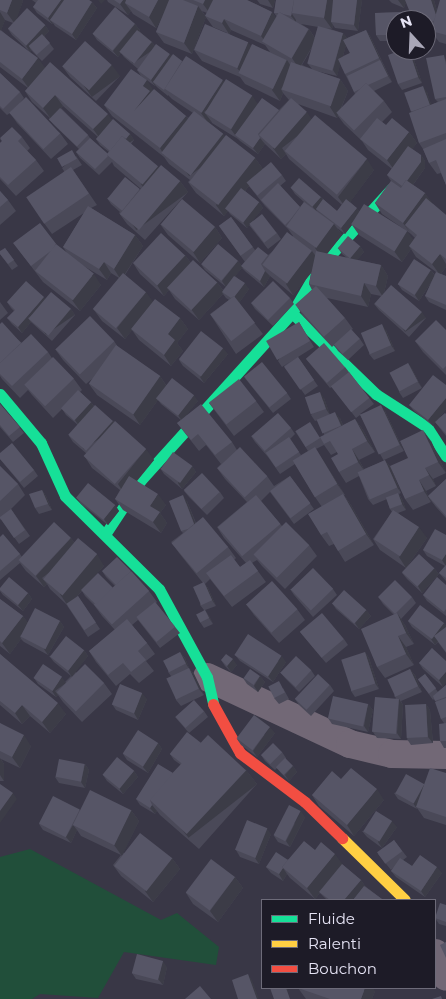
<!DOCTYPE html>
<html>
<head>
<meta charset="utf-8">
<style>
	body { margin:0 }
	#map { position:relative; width:446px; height:999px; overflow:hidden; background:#393746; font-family:Montserrat,sans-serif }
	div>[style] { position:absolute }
	.green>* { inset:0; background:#214f3a }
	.street>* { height:28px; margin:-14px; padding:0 14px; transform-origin:14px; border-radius:14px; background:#726876 }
	.fast>* { height:11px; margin:-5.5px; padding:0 5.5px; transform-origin:5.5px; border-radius:5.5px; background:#16e098 }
	.slow>* { height:11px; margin:-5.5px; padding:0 5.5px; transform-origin:5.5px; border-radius:5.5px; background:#ffcf43 }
	.jam>* { height:11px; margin:-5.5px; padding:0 5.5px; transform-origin:5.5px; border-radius:5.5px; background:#f24e42 }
	.wall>* { inset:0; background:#4a4958 }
	.shaded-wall>* { inset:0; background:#3c3c47; transform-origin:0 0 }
	.building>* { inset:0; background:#565566; transform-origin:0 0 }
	span { translate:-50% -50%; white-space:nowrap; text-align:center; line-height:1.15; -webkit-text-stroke:4px #1d1b27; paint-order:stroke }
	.legend { position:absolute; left:261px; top:899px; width:175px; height:90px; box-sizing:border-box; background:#1d1b27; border:1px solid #6d6b79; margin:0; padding:6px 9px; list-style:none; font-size:15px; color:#e5e3f4 }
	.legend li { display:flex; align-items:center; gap:10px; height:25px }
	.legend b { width:25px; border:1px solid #6d6b79 }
	.north { position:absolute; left:386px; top:10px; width:50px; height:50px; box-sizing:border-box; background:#1d1b27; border:1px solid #6d6b79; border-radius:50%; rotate:340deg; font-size:14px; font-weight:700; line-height:20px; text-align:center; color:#e5e3f4 }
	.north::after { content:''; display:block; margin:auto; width:18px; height:22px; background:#a9a7b7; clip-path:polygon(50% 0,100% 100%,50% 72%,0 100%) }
</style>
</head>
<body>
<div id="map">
	<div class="green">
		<i style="clip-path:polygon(30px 849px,161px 920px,177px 913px,219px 947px,216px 965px,124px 952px,98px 998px,40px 994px,32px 999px,0 999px,0 857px)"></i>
	</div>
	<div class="street">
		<i style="left:207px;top:677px;width:158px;rotate:25.1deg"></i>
		<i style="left:350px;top:744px;width:43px;rotate:13.4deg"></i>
		<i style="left:392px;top:754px;width:54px;rotate:1.1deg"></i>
		<i style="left:435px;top:953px;width:26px;rotate:65deg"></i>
	</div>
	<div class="fast">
		<i style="left:292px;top:313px;width:117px;rotate:44deg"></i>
		<i style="left:376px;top:394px;width:61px;rotate:32.9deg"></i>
		<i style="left:427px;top:427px;width:35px;rotate:57deg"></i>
		<i style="left:0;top:394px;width:64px;rotate:50.1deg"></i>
		<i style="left:41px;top:443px;width:58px;rotate:65.6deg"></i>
		<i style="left:65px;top:496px;width:132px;rotate:44.7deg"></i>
		<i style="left:159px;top:589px;width:100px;rotate:61.4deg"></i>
		<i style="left:207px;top:677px;width:28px;rotate:77deg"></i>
		<i style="left:106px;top:533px;width:64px;rotate:-56.6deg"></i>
		<i style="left:141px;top:480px;width:225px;rotate:-47.9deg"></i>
		<i style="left:292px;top:313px;width:50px;rotate:-59.8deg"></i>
		<i style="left:317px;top:270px;width:111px;rotate:-47.6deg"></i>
	</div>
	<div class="slow">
		<i style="left:342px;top:838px;width:88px;rotate:44.5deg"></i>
	</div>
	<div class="jam">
		<i style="left:213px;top:704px;width:56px;rotate:61.1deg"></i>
		<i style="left:240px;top:753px;width:81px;rotate:37deg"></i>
		<i style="left:305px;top:802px;width:52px;rotate:44.2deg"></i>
	</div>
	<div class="wall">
		<i style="clip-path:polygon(evenodd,0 0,22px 0,23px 1px,16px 19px,45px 25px,49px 31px,44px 36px,54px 49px,42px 61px,31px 50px,30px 52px,12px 35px,8px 29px,13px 23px,5px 20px,1px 30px,45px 68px,130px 134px,134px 140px,131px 144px,159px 168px,180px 181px,188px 192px,145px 240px,127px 224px,119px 213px,120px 212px,111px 204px,107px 198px,141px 189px,114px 166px,112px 162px,99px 175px,80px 158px,76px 152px,79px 149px,54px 125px,49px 119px,50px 118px,32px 102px,25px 91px,28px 88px,0 67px,0 0,63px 106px,98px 137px,96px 139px,100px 145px,109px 152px,108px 154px,90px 138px,88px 135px,61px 108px,63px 106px)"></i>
		<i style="clip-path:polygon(32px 0,89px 0,92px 2px,97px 8px,76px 40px,55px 26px,53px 23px,52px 24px,37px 13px,33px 7px,36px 3px)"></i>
		<i style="clip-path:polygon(evenodd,107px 0,247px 0,272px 12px,276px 18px,277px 17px,274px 13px,276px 0,362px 0,358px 31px,335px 28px,333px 25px,332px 29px,327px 28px,343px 33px,347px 38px,366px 30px,370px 36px,392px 82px,374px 91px,384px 101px,392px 112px,382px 122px,386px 125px,409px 132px,417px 143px,412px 149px,421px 155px,425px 161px,425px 168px,413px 185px,425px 193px,430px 201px,446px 215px,446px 267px,441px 274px,446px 276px,446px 310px,429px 302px,425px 296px,432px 281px,419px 301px,402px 290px,398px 284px,431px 270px,435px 275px,436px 272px,416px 257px,411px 249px,402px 262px,359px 235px,352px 225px,345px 234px,337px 228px,342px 235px,327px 254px,347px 258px,342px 254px,338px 248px,360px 246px,364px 252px,357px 260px,381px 265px,388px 276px,384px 293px,426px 318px,409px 337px,379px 310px,374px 304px,381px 296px,371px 294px,368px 307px,327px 298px,345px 318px,353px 329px,351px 330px,360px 339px,364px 345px,348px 360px,338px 351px,334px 345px,332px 347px,303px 316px,296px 305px,312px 290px,309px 284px,311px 273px,293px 295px,270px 276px,264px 287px,246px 272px,242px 268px,235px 276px,249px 289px,239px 303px,263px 334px,236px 354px,210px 314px,229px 300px,226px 298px,223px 294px,199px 320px,175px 299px,169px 290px,164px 296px,140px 274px,133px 263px,185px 255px,191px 263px,217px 282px,223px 290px,226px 287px,205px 270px,201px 264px,238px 261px,242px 266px,245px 262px,219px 226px,231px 217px,255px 250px,268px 255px,293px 236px,288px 229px,265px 206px,249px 186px,245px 191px,259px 202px,263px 208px,252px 221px,277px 233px,281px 239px,268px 249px,249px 225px,247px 228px,230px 214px,228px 211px,224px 216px,196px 193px,188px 182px,190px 180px,169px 164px,164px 157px,112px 116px,104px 105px,153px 90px,186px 116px,188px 118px,193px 113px,172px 99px,168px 95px,168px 96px,158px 88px,156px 86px,155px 86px,141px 76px,137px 70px,138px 69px,124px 57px,121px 53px,118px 57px,97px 40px,93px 34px,135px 24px,140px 30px,139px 31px,152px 42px,155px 46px,172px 56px,224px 82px,258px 104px,279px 110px,289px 100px,283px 93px,280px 101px,245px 84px,240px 77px,202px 61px,194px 50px,227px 33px,213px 27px,205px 16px,207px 13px,202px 11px,206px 17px,192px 54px,164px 43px,156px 32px,161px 19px,156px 28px,133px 14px,131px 11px,128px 15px,108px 2px,107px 0,301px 24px,318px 27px,315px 38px,309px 29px,301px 24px,107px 0,231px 30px,265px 45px,270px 52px,251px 46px,229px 34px,231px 30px,107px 0,346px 45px,350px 53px,343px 56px,346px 45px,107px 0,313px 46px,308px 64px,312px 69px,302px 65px,313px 46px,107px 0,340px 64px,355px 94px,341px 109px,348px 91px,340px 79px,316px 71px,337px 76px,340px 64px,107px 0,298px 104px,337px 118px,338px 116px,344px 124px,362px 141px,368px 150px,392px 169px,387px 175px,391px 181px,375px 203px,382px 214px,411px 234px,415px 238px,413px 240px,359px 211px,350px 202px,374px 170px,311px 119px,298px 104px,107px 0,211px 121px,212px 123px,238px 139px,240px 141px,258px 154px,265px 144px,281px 159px,286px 154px,289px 159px,342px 205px,337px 211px,324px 200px,321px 197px,291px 188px,295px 194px,304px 202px,300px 207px,280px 186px,286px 181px,282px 175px,263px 169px,255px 158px,225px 137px,223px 134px,209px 123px,211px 121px)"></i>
		<i style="clip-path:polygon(257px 0,275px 0,273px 8px,260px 4px)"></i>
		<i style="clip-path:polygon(389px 0,434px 0,437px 11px,446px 0,446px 44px,439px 42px,431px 31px,431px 29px,426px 31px,426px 20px,406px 2px,404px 8px,392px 3px)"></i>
		<i style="clip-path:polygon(403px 12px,407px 18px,407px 20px,396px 20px,396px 41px,380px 41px,376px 35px,375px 13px)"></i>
		<i style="clip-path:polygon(412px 54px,422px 83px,402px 90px,398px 84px)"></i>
		<i style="clip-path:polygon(446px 58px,446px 185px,441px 173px,437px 174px,429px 163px,423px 149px,419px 143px,411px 113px,427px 92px,431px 105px,438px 102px,435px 99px)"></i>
		<i style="clip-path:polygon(62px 66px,120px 76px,96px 101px,70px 77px)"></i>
		<i style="clip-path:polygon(0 73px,20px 92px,24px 98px,20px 103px,60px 133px,68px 144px,51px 159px,17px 123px,10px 113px,7px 115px,0 108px)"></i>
		<i style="clip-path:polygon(22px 137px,30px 148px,27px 151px,36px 160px,44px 171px,16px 196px,0 179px,0 143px,2px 141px,0 139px)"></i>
		<i style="clip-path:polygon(76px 156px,82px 165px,73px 170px,97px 205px,91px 208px,135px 235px,143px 246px,125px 275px,153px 302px,180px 318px,188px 329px,177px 343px,183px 351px,171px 366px,139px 340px,132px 330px,125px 339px,102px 321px,94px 310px,119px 278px,111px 273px,107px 280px,82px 265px,101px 285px,80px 311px,43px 282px,18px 249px,58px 246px,67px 253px,63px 247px,84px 213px,52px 234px,44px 223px,64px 171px,62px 168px)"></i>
		<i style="clip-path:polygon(0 191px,8px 200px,16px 211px,0 225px)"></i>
		<i style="clip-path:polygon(160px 224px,215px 227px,222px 238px,200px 263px,168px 235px)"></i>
		<i style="clip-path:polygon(5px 248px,18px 266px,12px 270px,0 254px)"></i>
		<i style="clip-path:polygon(290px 298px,294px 304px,273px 326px,255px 309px,251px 303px)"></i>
		<i style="clip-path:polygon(45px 299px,71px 309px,75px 315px,52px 341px,31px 322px,22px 333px,12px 324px,7px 318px,14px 311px,11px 308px,7px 302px)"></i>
		<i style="clip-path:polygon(0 302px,8px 313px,0 320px)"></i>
		<i style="clip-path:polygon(299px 322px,314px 347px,298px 357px,318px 386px,305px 395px,284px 366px,291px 361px,282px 367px,278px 361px)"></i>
		<i style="clip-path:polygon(0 324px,22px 343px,48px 352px,52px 358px,74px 379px,82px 390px,80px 392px,91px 402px,94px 406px,114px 422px,154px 460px,137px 481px,166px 505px,160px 513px,167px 523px,161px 533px,123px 510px,115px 499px,120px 490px,92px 468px,85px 457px,87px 454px,73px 442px,69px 436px,78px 425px,66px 415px,62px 409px,53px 418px,32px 395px,28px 390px,20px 398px,2px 379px,0 376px)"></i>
		<i style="clip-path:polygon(386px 330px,395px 351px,374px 360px,369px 354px)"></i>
		<i style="clip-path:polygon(446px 330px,446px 375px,423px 352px,415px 341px)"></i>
		<i style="clip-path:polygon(114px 341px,118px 347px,160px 376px,166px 385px,198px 401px,186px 415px,232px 442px,237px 450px,267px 476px,274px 486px,290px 476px,314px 509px,294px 524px,270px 492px,261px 501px,282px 526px,309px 545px,317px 556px,285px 589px,262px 566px,257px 560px,252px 563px,266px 582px,232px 607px,210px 579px,205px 584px,208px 588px,216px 606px,205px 610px,209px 616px,213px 624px,204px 628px,200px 622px,204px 610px,200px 605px,203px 583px,179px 553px,171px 542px,183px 533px,181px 531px,187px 501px,196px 523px,228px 547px,236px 558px,234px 560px,240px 567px,246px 563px,224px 538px,217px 527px,247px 502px,225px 479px,217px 468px,221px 464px,206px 445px,199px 451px,177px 423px,181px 420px,161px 404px,158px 400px,140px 425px,97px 395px,89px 384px,92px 379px,86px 384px,63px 360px,55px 349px)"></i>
		<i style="clip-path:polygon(228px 354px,204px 383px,183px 366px,179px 360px)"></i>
		<i style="clip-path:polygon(306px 359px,345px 367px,374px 404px,360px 414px,385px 411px,404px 451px,384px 460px,390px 466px,401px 493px,399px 494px,402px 499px,406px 510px,398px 513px,427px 538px,406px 568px,380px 550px,373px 539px,392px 512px,390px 509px,387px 499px,373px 505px,368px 499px,359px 476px,346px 483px,339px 472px,338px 454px,337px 452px,331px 455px,324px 445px,316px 449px,345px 495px,344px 495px,351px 505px,374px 545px,345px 562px,334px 544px,329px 546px,321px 535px,322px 507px,315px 497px,295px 464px,280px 474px,268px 457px,255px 442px,251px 436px,291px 428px,295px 434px,290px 439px,301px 455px,308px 451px,295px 431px,320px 437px,324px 436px,322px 419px,315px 421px,311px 415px,324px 398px,330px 415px,340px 418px,343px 425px,355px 419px,363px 430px,375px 452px,359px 460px,364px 469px,384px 461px,380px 454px,360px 415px,356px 418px,332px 387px,330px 388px)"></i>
		<i style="clip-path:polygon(408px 363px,412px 369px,422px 388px,403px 398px,399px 392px)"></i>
		<i style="clip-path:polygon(244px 377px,287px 393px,291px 399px,273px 413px)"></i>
		<i style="clip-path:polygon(446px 385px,446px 409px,439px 418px,446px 414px,446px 436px,435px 422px,433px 426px,414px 411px,409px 405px)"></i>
		<i style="clip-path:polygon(256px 401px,264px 412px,234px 436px,209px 403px)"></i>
		<i style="clip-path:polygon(0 404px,24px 433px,13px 442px,0 427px)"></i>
		<i style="clip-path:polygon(431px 441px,446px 473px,433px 479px,436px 486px,426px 491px,428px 496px,446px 479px,446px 518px,436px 507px,429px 498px,431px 502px,413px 510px,405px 499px,408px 458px)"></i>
		<i style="clip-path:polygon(0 453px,34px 470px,38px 476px,24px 488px,0 459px)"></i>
		<i style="clip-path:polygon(0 466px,18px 484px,25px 495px,11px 509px,30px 536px,19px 544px,1px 519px,0 520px)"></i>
		<i style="clip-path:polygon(192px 466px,196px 472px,182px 489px,164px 474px,160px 468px)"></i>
		<i style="clip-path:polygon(42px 490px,46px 496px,52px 510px,39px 514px,35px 508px)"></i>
		<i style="clip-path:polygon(184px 491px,220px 492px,224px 498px,207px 515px,189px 497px)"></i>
		<i style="clip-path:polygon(77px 498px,115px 505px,119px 511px,108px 525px,81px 504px)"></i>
		<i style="clip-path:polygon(446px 535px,446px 581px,439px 573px,445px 566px,427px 556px,423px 550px)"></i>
		<i style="clip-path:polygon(0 537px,20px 554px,22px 557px,71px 538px,74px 542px,104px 566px,89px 582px,113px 588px,115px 586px,106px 577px,102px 571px,132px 572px,149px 591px,157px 602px,156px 603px,180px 633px,160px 648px,138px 620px,132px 625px,147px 643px,155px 654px,146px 661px,154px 671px,139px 683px,130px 674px,116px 686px,96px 662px,89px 651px,115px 630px,102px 616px,94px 605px,85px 596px,82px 591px,73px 600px,78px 596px,100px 629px,88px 637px,66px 604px,50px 589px,47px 584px,44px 587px,26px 571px,20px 563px,0 580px)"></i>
		<i style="clip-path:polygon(434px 568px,439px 574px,422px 593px,407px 579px,402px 573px)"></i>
		<i style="clip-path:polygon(446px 585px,446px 616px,427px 601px,423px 595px)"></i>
		<i style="clip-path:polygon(0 588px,28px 593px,32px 599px,23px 611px,3px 595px,0 591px)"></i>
		<i style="clip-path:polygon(290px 589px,333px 589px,337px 595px,313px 617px,294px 595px)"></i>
		<i style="clip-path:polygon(412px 597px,416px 603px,401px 619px,405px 625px,414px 644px,406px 647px,414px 665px,385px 678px,377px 667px,394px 615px,383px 604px,379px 598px)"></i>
		<i style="clip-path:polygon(0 599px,23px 616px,27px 622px,60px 621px,64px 627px,48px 655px,24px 642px,21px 639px,10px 654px,0 646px)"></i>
		<i style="clip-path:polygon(332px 603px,366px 610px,371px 616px,359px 629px,336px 609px)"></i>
		<i style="clip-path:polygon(246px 604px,297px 609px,305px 620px,279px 643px,254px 615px)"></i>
		<i style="clip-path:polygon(408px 621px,444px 623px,446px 626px,446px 653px,438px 642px,435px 645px,412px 627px)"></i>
		<i style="clip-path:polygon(300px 632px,344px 639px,348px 645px,326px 663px)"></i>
		<i style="clip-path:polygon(432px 648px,443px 687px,423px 669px,419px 663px)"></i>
		<i style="clip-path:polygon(84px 650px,88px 656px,75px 672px,104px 683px,112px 694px,82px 722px,63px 702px,58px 695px,56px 697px,38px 684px,34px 678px,65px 682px,71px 676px,54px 662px,49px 656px)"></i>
		<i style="clip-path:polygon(180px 652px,185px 658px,189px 668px,194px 674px,204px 695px,181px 706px,176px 700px,171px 676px,168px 672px)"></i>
		<i style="clip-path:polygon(365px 652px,369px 658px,379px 689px,355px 697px,351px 691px)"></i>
		<i style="clip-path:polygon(0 654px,66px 714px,50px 733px,30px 716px,22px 724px,0 705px)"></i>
		<i style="clip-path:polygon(235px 655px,286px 662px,273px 682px,240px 661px)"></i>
		<i style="clip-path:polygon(221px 660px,237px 665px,231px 672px,225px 666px)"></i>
		<i style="clip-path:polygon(410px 669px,415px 675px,422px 692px,401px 701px,403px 705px,401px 739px,377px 738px,373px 732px,396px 698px,394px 696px)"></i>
		<i style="clip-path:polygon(311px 670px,315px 676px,299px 692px,285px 678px,280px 672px)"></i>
		<i style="clip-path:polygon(425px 674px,438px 692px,446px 685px,446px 748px,444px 748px,440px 741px,444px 723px,441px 719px,436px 702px,434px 699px,433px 700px,418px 679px)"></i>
		<i style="clip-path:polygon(260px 676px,265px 682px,258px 692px,247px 684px,243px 678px)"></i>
		<i style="clip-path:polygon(330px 685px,334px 691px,311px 716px,299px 705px,295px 699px)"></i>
		<i style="clip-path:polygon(283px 688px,289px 699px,279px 704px,274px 698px)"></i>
		<i style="clip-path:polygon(147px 699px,138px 720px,116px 710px,112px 704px)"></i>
		<i style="clip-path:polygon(368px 704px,373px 710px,368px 732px,332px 724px,328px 718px)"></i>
		<i style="clip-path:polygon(426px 704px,430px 710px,433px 743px,411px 745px,407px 739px)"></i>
		<i style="clip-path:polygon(204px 711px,208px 717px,189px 733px,175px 717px)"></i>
		<i style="clip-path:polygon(0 723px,31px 746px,20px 768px,1px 759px,4px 764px,4px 781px,0 781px)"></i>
		<i style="clip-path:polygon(275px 733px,257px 757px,241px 745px,237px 739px)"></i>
		<i style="clip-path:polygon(158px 743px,162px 749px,148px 773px,127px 760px,123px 754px)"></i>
		<i style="clip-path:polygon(201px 743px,246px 770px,257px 784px,199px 849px,160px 815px,157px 811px,155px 814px,140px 805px,136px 799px,173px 773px,173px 774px,181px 765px,174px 760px,170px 754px)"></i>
		<i style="clip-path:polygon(282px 752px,286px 758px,286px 759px,293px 766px,297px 772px,289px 781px,281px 773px,277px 768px,275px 770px,265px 761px,261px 755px)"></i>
		<i style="clip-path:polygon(85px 764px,89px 770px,85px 788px,59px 783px,55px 777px)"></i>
		<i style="clip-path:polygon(134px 771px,138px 777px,123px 794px,107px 781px,103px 775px)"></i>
		<i style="clip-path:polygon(446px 773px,446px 825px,424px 818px,417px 808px,417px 809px,398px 799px,394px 793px,424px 785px)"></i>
		<i style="clip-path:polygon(341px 779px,384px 800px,354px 836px,319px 806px,312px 795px)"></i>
		<i style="clip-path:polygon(80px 810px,131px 810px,139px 821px,123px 853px,172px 858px,180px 869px,153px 902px,121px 876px,113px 865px,121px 855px,81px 836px,77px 830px,71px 843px,43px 830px,39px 824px)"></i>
		<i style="clip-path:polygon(305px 817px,290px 847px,278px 842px,274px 836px)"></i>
		<i style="clip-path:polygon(397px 827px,382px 848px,367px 837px,362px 831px)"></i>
		<i style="clip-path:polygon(271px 834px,259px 864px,240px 857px,236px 850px)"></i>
		<i style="clip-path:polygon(394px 840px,407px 857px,403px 860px,412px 866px,442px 873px,425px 897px,396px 877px,391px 871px,393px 868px,391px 870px,378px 854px)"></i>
		<i style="clip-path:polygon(315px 850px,343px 865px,361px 880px,365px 886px,383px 900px,327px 900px,320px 893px,315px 899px,290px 878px,287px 874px,283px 881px,271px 873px,266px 867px)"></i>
		<i style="clip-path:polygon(235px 877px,243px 888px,218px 922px,193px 904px,186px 893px)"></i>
		<i style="clip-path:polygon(446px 905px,446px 926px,439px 924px,435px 918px)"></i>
		<i style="clip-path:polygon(167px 967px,163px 985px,136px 979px,132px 973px)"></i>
		<i style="clip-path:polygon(298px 988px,375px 991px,372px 999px,306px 999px)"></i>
	</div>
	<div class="shaded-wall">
		<i style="clip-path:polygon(12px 0,22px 0,23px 1px,15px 24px,7px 13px)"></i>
		<i style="clip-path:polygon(61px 0,70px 0,50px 20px,53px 23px,52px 24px,48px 18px)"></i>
		<i style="clip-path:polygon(98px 0,105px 0,101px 4px)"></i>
		<i style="clip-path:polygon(123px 0,138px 0,125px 3px,131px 11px,128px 15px,120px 4px)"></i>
		<i style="clip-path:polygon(158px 0,173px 0,156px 28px,149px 17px)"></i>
		<i style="clip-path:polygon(205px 0,216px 0,211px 15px,203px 4px)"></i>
		<i style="clip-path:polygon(268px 0,275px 0,273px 8px)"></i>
		<i style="clip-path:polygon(327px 0,337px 0,331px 22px,333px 25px,332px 29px,324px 18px)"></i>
		<i style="clip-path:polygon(357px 0,362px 0,358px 31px,354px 25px)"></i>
		<i style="clip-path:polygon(398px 0,407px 0,404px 8px)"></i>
		<i style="clip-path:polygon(431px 0,434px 0,441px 26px,437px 20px)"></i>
		<i style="clip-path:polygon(92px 2px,97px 8px,76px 40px,72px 34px)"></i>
		<i style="clip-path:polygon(198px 6px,206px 17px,192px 54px,184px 43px)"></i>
		<i style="clip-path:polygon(0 12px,5px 20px,0 34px)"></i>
		<i style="clip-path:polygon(272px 12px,280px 23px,267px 44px,261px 36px)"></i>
		<i style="clip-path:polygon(403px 12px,407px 18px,407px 20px,403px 20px)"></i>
		<i style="clip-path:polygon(292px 14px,296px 20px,296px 22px,291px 16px)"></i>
		<i style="clip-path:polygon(224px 19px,231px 30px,229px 34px,222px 23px)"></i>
		<i style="clip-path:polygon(135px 24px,140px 30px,121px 52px,119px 51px,121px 53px,118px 57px,113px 51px)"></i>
		<i style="clip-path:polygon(45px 25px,49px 31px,32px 49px,29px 46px,31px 50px,30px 52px,26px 46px)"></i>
		<i style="clip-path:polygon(309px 29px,316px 40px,299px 69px,292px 58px)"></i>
		<i style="clip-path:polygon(366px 30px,370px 36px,383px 64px,379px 58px)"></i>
		<i style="clip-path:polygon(343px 33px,348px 39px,337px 76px,333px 70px)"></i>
		<i style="left:152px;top:42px;width:7px;height:28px;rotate:56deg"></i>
		<i style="clip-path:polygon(248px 42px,256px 53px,243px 75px,237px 68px)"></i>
		<i style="clip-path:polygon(409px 50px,412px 54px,422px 83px,418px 77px)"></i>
		<i style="clip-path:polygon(170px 54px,175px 60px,153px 82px,156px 86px,155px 86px,151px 80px)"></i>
		<i style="clip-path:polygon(38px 58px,46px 69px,30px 90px,22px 79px)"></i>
		<i style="clip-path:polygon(287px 60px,294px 71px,281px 89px,283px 93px,280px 101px,272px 90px)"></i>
		<i style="clip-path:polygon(380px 60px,384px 66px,392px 82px,388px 76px)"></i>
		<i style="left:112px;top:65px;width:14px;height:35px;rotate:54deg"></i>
		<i style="clip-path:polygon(340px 79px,348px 91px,338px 115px,337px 113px,338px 116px,337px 118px,330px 107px)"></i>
		<i style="clip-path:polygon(147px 80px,154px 91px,134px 111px,143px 86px)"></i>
		<i style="clip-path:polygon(223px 80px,231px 91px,204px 112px,211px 121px,209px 124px,201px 113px)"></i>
		<i style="clip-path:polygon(423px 86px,427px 92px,434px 112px,430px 106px)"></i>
		<i style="clip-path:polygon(55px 95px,63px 106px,51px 119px,43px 108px)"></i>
		<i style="clip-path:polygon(252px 95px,259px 106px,235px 135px,238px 139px,230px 128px)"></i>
		<i style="clip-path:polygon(307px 112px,314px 123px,282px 148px,286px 154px,281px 159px,273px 148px)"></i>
		<i style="clip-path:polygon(108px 114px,115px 125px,101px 140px,93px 129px)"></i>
		<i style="clip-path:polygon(186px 116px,194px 127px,164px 155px,160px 148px)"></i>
		<i style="clip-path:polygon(409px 132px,417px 143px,395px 171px,387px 160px)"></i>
		<i style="left:130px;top:134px;width:7px;height:25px;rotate:56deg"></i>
		<i style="left:223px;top:134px;width:14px;height:52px;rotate:54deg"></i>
		<i style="clip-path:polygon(260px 138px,265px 144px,258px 154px,253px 148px)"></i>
		<i style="clip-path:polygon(421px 155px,425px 161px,425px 168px,407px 193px,403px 187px)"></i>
		<i style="clip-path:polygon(255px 158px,263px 169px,229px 210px,225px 208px,228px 211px,224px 216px,216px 205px)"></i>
		<i style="clip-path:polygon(367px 159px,374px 170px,346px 208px,338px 197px)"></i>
		<i style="clip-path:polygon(158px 166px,165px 177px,149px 196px,141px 184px)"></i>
		<i style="left:180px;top:181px;width:14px;height:64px;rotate:54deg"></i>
		<i style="clip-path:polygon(425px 193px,433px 204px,405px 225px,411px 234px,403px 223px)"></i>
		<i style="clip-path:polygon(321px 197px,326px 203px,316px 209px,317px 212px,312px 206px)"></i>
		<i style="clip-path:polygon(259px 202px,263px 208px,247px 228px,243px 222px)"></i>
		<i style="clip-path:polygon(357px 208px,361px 214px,351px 224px,352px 225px,345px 234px,341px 228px)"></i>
		<i style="clip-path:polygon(334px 224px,342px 235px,323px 259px,315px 248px)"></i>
		<i style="clip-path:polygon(215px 227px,222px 238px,200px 263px,193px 252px)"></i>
		<i style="clip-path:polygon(407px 231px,415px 242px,409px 246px,411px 249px,402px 262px,394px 251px)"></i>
		<i style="clip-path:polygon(135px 235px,143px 246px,121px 280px,114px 269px)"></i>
		<i style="clip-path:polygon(360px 246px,364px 252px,354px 264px,350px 258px)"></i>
		<i style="clip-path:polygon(312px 251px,320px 262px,293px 295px,286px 284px)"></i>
		<i style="clip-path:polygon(440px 254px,446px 264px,446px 267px,440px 275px,432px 264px)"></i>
		<i style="clip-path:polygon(185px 255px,193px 266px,167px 288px,169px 290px,164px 296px,157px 285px)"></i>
		<i style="clip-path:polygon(238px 261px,243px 267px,226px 287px,222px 281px)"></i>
		<i style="clip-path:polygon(104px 262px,111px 273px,107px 280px,99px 269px)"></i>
		<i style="clip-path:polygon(381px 265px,388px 276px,383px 297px,376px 286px)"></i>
		<i style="clip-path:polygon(431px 270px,435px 276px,419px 301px,415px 295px)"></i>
		<i style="clip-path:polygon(265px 271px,270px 276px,264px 287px,260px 281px)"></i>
		<i style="clip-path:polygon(94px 274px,101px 285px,80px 311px,72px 300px)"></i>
		<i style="clip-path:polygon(217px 282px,225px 293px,222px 292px,223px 294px,199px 320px,191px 309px)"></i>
		<i style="clip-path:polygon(245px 283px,249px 289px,237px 306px,232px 300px)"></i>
		<i style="clip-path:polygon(364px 283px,371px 294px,368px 307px,361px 296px)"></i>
		<i style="clip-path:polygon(146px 292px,154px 303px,125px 339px,117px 328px)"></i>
		<i style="clip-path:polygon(44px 297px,48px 303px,28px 318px,31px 322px,22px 333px,18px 327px)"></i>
		<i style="left:71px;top:309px;width:7px;height:35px;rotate:56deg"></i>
		<i style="left:422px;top:312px;width:7px;height:25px;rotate:56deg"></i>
		<i style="clip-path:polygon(180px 318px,188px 329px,177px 343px,183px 351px,171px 366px,164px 355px,168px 334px)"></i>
		<i style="clip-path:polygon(382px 324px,386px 330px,395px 351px,391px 345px)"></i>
		<i style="clip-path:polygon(223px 348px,228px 354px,204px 383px,200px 377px)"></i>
		<i style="clip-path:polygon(408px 363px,412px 369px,422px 388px,418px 382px)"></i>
		<i style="clip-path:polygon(160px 376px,167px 387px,156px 398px,158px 400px,140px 425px,133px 414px)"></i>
		<i style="clip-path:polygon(320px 392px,324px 398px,330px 415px,326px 409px)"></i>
		<i style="clip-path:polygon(194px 395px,198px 401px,182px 421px,178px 415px)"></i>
		<i style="clip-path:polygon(446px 398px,446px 409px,433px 426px,428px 420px)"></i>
		<i style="clip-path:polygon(91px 402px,95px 408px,79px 426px,75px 420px)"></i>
		<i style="clip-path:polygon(381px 405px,385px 411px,404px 451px,400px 445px)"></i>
		<i style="clip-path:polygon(335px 412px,340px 418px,346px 433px,342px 427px)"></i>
		<i style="clip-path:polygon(355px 419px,363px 430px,375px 452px,367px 441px)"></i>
		<i style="left:113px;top:421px;width:7px;height:40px;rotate:56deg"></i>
		<i style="clip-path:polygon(423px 430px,431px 441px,446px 473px,438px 462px)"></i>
		<i style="clip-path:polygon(315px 447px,322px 458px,345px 495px,337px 484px)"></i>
		<i style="clip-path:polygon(146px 449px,154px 460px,125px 495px,118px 484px)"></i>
		<i style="clip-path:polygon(352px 449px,359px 460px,366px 473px,358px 462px)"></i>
		<i style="clip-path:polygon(385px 460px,390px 466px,401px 493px,397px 487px)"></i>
		<i style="clip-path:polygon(192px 466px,196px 472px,182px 489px,178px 483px)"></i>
		<i style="clip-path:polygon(425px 468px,433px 479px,436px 486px,429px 475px)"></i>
		<i style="clip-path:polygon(419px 480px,426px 491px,431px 502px,424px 491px)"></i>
		<i style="clip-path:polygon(42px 490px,46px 496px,52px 510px,48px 504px)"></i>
		<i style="clip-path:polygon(398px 493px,402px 499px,406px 510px,402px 504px)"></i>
		<i style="clip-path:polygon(158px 494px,166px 505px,160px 513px,167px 523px,161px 533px,153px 522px,150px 506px)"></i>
		<i style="clip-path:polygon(343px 494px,351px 505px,374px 545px,366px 534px)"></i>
		<i style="clip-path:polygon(183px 495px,187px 501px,199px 532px,195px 526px)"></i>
		<i style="clip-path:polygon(115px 505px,119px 511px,108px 525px,104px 519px)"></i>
		<i style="clip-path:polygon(419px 527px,427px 538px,406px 568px,399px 557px)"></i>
		<i style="clip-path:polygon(71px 538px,79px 549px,42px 578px,47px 584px,44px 587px,36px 576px)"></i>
		<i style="clip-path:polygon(97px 554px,104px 566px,68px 606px,60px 594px)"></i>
		<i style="clip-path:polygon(446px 554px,446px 566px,442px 560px)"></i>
		<i style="clip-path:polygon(434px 568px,439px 574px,422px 593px,418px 586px)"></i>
		<i style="clip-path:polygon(204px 582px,208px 588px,216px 606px,212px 600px)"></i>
		<i style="clip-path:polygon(28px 593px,32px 599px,23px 611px,18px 605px)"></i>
		<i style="clip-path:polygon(205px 610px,209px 616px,213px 624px,209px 618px)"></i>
		<i style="clip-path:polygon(366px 610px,371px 616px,359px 629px,355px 623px)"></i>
		<i style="clip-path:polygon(397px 613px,405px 625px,414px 644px,406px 633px)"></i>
		<i style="clip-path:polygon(23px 616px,31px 627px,20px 636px,21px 639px,10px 654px,2px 643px)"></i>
		<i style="clip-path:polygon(60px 621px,64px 627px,48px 655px,44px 649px)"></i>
		<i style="clip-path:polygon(444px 623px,446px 626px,446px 631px,435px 645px,431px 639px)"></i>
		<i style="clip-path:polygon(398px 636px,406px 647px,414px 665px,406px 654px)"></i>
		<i style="clip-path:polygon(84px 650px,88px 656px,72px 677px,68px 671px)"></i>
		<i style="clip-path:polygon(180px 652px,185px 658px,190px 670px,186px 664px)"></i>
		<i style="clip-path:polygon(365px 652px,369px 658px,379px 689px,375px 683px)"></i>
		<i style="clip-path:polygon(282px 656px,286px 662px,273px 682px,268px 676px)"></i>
		<i style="clip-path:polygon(233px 659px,237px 665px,231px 672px,227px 666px)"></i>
		<i style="clip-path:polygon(189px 668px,194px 674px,204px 695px,199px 689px)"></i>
		<i style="clip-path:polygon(410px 669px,415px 675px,422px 692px,418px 686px)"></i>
		<i style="clip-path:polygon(446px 672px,446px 683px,443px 687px,439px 680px)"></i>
		<i style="clip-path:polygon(260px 676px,265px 682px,258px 692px,254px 686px)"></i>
		<i style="clip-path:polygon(62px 677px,66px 683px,55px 691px,58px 695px,56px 697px,52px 691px)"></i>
		<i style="clip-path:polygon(142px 693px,147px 699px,138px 720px,134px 713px)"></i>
		<i style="clip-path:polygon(399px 699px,403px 705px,401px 739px,397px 733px)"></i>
		<i style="clip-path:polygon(58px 703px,66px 714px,50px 733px,42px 722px)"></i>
		<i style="clip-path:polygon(368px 704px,373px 710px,368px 732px,364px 726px)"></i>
		<i style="clip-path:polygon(426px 704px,430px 710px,433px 743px,428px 737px)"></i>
		<i style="clip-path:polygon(22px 705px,30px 716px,22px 724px,15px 713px)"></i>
		<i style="clip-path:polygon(270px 727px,275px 733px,257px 757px,253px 751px)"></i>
		<i style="clip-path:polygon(24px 735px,31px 746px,20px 768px,12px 757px)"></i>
		<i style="clip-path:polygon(158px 743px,162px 749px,148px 773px,143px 767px)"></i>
		<i style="clip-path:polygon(0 758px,4px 764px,4px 781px,0 775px)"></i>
		<i style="clip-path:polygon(85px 764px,89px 770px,85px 788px,81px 782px)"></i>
		<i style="clip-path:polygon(293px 766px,297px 772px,289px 781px,285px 775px)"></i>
		<i style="left:246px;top:770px;width:18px;height:87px;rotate:52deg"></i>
		<i style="clip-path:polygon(134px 771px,138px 777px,123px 794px,119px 788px)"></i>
		<i style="clip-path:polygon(424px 784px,428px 790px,416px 807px,417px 808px,417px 809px,413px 803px)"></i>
		<i style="clip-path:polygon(377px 789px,384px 800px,354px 836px,347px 825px)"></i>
		<i style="clip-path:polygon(13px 793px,17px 799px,0 823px,0 811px)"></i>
		<i style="clip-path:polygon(152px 805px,157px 811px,155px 814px,150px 808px)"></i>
		<i style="clip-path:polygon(131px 810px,139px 821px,122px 856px,114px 845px)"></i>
		<i style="clip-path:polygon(301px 811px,305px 817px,290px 847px,286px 841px)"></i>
		<i style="clip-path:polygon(392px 821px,397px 827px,382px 848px,378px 842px)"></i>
		<i style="clip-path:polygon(73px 825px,77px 830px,71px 843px,66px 837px)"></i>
		<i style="clip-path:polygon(267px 828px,271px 834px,259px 864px,255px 858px)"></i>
		<i style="clip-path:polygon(335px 854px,343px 865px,315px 899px,307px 888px)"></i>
		<i style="clip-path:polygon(172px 858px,180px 869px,153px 902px,145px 891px)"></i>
		<i style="clip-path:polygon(437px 867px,442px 873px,425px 897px,421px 891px)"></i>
		<i style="clip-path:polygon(283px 868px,287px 874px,283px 881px,279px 874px)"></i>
		<i style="clip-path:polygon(235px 877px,243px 888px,218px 922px,210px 911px)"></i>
		<i style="clip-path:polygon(361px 880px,365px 886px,353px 900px,344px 900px)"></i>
		<i style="clip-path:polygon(163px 961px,167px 967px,163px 985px,158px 979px)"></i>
		<i style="clip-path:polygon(248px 974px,252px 980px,259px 999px,257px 999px)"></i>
		<i style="left:286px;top:988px;width:2px;height:12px"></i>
		<i style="clip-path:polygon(365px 988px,373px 988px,375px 991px,372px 999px,361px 999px)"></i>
	</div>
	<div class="building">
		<i style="clip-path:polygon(0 0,12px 0,7px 13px,0 10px)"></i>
		<i style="clip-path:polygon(38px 0,61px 0,48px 18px,33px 7px)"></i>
		<i style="clip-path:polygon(64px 0,89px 0,92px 2px,72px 34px,50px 20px)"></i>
		<i style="clip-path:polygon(114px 0,123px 0,120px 4px)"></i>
		<i style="clip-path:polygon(126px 0,158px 0,149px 17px,125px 3px)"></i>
		<i style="clip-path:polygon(169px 0,183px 0,198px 6px,184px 43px,156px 32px)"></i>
		<i style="clip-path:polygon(193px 0,205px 0,203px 4px)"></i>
		<i style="clip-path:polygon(213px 0,247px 0,272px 12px,261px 36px,224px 19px,222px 23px,205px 16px)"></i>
		<i style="clip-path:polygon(276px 0,294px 0,291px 16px,283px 14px,279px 12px,279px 13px,274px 13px)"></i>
		<i style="clip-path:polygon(294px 0,327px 0,324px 18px,292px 13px)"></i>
		<i style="clip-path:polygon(333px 0,357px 0,354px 25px,331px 22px)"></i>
		<i style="clip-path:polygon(405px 0,431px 0,436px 15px,434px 21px,426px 24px,426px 20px,413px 20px)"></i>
		<i style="clip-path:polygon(440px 0,446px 0,446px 35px,431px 31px)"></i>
		<i style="left:115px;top:7px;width:26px;height:35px;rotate:40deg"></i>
		<i style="left:27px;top:8px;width:25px;height:28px;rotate:43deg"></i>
		<i style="left:279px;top:12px;width:34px;height:34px;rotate:30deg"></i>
		<i style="clip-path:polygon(403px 12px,403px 20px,396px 20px,396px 35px,376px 35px,375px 13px)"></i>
		<i style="left:205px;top:24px;width:47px;height:28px;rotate:23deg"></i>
		<i style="left:318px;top:26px;width:26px;height:39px;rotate:16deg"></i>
		<i style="clip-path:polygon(0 30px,38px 58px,22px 79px,0 62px)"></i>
		<i style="left:137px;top:30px;width:19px;height:28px;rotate:39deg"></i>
		<i style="clip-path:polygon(366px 30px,379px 58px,345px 74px,338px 59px,350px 53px,343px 40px)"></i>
		<i style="left:42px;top:34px;width:12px;height:18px;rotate:48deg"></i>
		<i style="left:85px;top:41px;width:36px;height:34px;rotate:42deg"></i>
		<i style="left:156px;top:44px;width:17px;height:32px;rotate:36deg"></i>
		<i style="left:252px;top:44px;width:38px;height:32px;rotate:25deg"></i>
		<i style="clip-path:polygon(402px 50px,409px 50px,418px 77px,398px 84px,388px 55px)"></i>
		<i style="clip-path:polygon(173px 54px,182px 61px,164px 90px,153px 82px)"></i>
		<i style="clip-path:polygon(444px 55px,446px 65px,446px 97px,435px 99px,426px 58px)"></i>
		<i style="left:186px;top:56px;width:44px;height:39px;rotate:33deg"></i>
		<i style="clip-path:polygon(380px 60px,388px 76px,368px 85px,366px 83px,360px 89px,354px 92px,347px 76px)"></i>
		<i style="clip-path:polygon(50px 62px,108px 114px,93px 129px,55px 95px,43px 108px,25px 91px)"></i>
		<i style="left:291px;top:62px;width:52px;height:29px;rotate:19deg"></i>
		<i style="clip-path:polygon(131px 69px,147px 80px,143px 86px,150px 91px,134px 111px,154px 89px,186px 116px,160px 148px,104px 105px)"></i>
		<i style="clip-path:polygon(0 73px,20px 92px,3px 109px,0 106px)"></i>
		<i style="left:226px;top:79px;width:31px;height:40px;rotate:32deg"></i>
		<i style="left:366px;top:83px;width:25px;height:42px;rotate:45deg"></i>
		<i style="left:423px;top:86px;width:20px;height:20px;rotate:70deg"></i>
		<i style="left:26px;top:97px;width:50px;height:23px;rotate:47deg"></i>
		<i style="clip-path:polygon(262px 98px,279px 110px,258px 134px,260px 138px,253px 148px,235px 135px)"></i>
		<i style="left:291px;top:98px;width:21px;height:49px;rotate:41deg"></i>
		<i style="clip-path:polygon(446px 99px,446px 133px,419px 143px,409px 113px)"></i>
		<i style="left:60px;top:108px;width:39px;height:16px;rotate:44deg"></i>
		<i style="left:194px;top:111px;width:37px;height:53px;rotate:38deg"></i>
		<i style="left:315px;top:115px;width:68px;height:47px;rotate:40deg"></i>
		<i style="clip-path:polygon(377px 118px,386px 125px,392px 118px,409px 132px,387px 160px,360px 139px)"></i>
		<i style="clip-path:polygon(113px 119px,130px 134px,126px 139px,122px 136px,110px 151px,96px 139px)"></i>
		<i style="clip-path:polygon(12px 127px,22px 137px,18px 141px,36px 160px,8px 185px,0 177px,0 143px,2px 141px,0 138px)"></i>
		<i style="left:226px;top:135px;width:37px;height:60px;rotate:38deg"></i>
		<i style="left:122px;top:136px;width:47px;height:24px;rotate:40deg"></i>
		<i style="clip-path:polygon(90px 138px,108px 154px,107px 155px,108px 156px,95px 169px,76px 152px)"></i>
		<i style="clip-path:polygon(446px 139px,446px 185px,436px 160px,429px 163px,423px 149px)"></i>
		<i style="clip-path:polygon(408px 146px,421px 155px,421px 162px,407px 181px,406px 180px,402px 186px,387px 175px)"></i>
		<i style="left:72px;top:150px;width:10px;height:17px;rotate:61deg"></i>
		<i style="left:271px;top:162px;width:17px;height:32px;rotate:50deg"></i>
		<i style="left:161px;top:165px;width:25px;height:64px;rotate:40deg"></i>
		<i style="left:71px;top:167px;width:32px;height:54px;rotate:56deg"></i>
		<i style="left:125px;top:177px;width:19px;height:28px;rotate:39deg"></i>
		<i style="left:299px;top:178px;width:29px;height:13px;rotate:41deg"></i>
		<i style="clip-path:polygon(406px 180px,425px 193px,403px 223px,375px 203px,391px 181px,401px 188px)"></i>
		<i style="clip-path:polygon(278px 183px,300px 207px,290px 220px,285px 225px,261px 200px)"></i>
		<i style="left:241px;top:188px;width:23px;height:26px;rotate:38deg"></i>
		<i style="clip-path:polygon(0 191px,8px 200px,0 207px)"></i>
		<i style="clip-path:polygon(426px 198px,446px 215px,446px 259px,440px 254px,432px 264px,409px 246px,417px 235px,405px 225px)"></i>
		<i style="left:182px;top:199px;width:43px;height:33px;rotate:40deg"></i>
		<i style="clip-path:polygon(323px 199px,337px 211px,346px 199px,357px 208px,341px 228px,316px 209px)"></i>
		<i style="left:304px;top:202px;width:37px;height:30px;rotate:36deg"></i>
		<i style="left:364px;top:204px;width:51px;height:24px;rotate:32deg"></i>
		<i style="clip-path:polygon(88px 206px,135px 235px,114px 269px,104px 262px,99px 269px,63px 247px)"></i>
		<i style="left:262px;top:214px;width:24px;height:16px;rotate:52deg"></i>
		<i style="left:231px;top:217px;width:37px;height:15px;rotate:54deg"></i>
		<i style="clip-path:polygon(40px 223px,57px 245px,56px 244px,52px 250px,31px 266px,13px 243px)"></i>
		<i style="left:287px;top:232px;width:31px;height:41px;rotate:37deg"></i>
		<i style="left:161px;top:233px;width:33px;height:41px;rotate:43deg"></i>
		<i style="left:348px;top:236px;width:16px;height:16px;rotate:40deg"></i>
		<i style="left:56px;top:244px;width:48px;height:34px;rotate:38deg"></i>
		<i style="left:218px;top:244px;width:26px;height:26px;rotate:40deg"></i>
		<i style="clip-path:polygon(258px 247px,268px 255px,261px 264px,265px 271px,260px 281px,241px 266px)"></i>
		<i style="clip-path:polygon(5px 248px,14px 260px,8px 264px,0 254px,0 251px)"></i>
		<i style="clip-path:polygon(316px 251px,381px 265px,376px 286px,364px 283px,361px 296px,309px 284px)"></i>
		<i style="left:414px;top:259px;width:20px;height:30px;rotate:33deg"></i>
		<i style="left:193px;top:260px;width:33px;height:38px;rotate:43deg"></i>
		<i style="clip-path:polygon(436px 272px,446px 276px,446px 305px,425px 296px)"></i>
		<i style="left:123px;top:273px;width:30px;height:47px;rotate:40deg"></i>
		<i style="clip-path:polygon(234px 276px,245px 283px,234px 297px,234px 296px,231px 298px,222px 292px)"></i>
		<i style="clip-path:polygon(26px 281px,44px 297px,18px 327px,7px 318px,15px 310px,7px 302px)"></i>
		<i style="left:273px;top:281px;width:24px;height:31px;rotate:45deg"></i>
		<i style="left:391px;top:285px;width:41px;height:25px;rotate:41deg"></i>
		<i style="left:316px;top:286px;width:43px;height:28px;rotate:48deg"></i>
		<i style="left:51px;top:292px;width:26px;height:35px;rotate:40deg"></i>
		<i style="left:234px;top:296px;width:34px;height:30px;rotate:52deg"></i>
		<i style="clip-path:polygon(155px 299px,180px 318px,168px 334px,175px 340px,164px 355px,131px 329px)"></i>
		<i style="left:90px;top:316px;width:35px;height:48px;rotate:46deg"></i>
		<i style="clip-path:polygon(436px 320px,446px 330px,446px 366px,443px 369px,415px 341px)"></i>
		<i style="clip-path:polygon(2px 322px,21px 343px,0 363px,0 324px)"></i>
		<i style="left:299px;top:322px;width:22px;height:38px;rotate:60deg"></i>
		<i style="left:382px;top:324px;width:23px;height:23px;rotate:67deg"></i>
		<i style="left:351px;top:329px;width:13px;height:23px;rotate:48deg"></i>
		<i style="left:201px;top:331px;width:28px;height:36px;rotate:38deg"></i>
		<i style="clip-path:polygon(31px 334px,48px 352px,12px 386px,0 374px,0 363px)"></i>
		<i style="left:324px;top:343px;width:32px;height:24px;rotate:49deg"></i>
		<i style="left:116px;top:345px;width:54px;height:47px;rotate:35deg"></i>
		<i style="left:53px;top:357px;width:30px;height:40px;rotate:46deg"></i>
		<i style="left:298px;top:357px;width:28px;height:17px;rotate:55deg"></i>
		<i style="left:262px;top:362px;width:40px;height:23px;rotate:51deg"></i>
		<i style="left:408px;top:363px;width:21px;height:21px;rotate:62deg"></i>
		<i style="left:349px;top:372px;width:33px;height:23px;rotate:52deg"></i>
		<i style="clip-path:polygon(433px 375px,446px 385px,446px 398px,428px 420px,409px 405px)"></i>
		<i style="left:172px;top:378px;width:28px;height:26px;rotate:38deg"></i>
		<i style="left:239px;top:379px;width:28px;height:38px;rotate:52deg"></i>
		<i style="left:78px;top:390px;width:18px;height:25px;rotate:43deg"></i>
		<i style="left:320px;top:392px;width:18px;height:16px;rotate:71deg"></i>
		<i style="clip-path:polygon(0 404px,20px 427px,9px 436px,0 425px)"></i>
		<i style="clip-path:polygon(201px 404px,232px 442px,215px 455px,198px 434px,191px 440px,177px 423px)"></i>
		<i style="left:95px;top:405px;width:24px;height:40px;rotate:42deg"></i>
		<i style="left:381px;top:405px;width:44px;height:23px;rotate:65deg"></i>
		<i style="left:335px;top:412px;width:15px;height:20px;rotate:67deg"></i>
		<i style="left:278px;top:413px;width:20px;height:35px;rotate:49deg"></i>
		<i style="clip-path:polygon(445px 413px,446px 414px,446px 434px,435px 422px)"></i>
		<i style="clip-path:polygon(355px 419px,367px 441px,352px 449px,358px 462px,339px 472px,331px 458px,338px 454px,330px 441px,324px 444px,320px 437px)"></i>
		<i style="left:115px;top:421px;width:42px;height:47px;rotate:42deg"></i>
		<i style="left:310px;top:422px;width:19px;height:17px;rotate:58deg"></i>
		<i style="clip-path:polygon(423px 430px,438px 462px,425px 468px,429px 475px,419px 480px,424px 491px,405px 499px,390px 466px,408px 458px,400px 441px)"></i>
		<i style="left:289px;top:437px;width:18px;height:28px;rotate:56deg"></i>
		<i style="clip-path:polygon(12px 443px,34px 470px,20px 482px,0 459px,0 453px)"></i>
		<i style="left:240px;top:447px;width:40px;height:31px;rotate:47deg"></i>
		<i style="left:315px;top:447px;width:43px;height:26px;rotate:59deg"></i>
		<i style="left:173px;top:452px;width:24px;height:21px;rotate:36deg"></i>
		<i style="left:385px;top:460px;width:30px;height:30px;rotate:66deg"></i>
		<i style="clip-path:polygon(0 466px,18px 484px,0 501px)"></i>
		<i style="left:202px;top:473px;width:26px;height:25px;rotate:47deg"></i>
		<i style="clip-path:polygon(129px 476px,158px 494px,150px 506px,160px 512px,153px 522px,115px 499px)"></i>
		<i style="left:290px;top:476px;width:34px;height:25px;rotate:53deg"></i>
		<i style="clip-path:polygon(446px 479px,446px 516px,428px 496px)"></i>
		<i style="left:88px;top:483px;width:35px;height:19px;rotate:39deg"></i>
		<i style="clip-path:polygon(42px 490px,48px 504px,35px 508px,29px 494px)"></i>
		<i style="left:398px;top:493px;width:12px;height:13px;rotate:70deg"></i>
		<i style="clip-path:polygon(343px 494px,366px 534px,338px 551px,327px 532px,321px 535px,308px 514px)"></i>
		<i style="clip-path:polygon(183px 495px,194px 524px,188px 529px,181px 531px,169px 501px)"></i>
		<i style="left:256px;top:495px;width:38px;height:50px;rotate:50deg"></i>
		<i style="clip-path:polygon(11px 509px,25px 530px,14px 538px,0 518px,0 517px)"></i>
		<i style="left:393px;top:510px;width:31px;height:35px;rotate:33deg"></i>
		<i style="left:203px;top:517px;width:39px;height:41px;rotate:50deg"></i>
		<i style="left:54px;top:522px;width:23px;height:52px;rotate:43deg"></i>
		<i style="left:286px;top:522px;width:33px;height:46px;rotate:45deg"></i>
		<i style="clip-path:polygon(435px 529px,446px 535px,446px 554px,442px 560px,423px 550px)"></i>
		<i style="clip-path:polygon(3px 534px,20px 554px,0 571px,0 537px)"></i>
		<i style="left:78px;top:538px;width:25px;height:54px;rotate:40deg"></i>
		<i style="left:419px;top:554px;width:21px;height:25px;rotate:43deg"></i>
		<i style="clip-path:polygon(231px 555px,240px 567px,250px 560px,258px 571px,224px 596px,206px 573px)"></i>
		<i style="clip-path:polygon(117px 557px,132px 572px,131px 571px,116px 585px,102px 571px)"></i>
		<i style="clip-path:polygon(446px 565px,446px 578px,439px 573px)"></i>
		<i style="left:313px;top:568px;width:29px;height:31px;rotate:46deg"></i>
		<i style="left:131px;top:571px;width:27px;height:50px;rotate:48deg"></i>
		<i style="left:98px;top:573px;width:21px;height:24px;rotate:45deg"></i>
		<i style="clip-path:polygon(9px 577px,28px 593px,18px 605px,0 590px,0 588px)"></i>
		<i style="clip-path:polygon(437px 577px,446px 585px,446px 609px,444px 612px,423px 595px)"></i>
		<i style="left:395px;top:580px;width:24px;height:24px;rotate:45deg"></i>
		<i style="left:272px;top:581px;width:38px;height:35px;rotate:48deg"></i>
		<i style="left:204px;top:582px;width:20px;height:12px;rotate:66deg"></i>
		<i style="left:344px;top:590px;width:30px;height:18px;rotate:42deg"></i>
		<i style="left:78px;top:596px;width:32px;height:14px;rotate:56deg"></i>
		<i style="clip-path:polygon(0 599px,23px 616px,2px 643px,0 641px)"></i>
		<i style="left:155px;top:602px;width:32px;height:24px;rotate:51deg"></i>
		<i style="left:420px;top:605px;width:30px;height:20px;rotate:37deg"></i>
		<i style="left:35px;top:608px;width:28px;height:32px;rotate:27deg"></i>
		<i style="left:205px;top:610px;width:9px;height:10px;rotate:63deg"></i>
		<i style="left:322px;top:613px;width:34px;height:29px;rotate:50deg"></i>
		<i style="clip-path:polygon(397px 613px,406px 633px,398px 636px,406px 654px,377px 667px,361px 629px)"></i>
		<i style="clip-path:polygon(127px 619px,147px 643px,138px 651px,146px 660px,131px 672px,123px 663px,108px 675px,89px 651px)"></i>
		<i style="clip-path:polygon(446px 627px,446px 652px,434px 636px)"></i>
		<i style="left:248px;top:634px;width:40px;height:25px;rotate:33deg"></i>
		<i style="left:66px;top:636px;width:23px;height:26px;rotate:38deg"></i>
		<i style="clip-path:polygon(432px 648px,446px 661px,446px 672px,439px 680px,419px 663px)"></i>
		<i style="left:180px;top:652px;width:13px;height:19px;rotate:63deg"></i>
		<i style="left:365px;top:652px;width:33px;height:25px;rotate:72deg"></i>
		<i style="clip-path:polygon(0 654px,58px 703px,42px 722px,22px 705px,15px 713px,0 701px)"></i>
		<i style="clip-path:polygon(226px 654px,233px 659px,227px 666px,221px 660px)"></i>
		<i style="left:296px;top:656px;width:21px;height:23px;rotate:43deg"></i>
		<i style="left:43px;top:664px;width:23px;height:17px;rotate:34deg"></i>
		<i style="left:85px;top:664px;width:27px;height:40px;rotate:45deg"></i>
		<i style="left:189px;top:668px;width:23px;height:25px;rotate:65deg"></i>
		<i style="left:250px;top:669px;width:12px;height:11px;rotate:35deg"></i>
		<i style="left:410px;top:669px;width:19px;height:25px;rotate:65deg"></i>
		<i style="left:318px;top:674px;width:16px;height:34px;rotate:43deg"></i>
		<i style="left:425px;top:674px;width:18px;height:9px;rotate:52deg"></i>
		<i style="left:279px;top:681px;width:13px;height:12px;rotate:63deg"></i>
		<i style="left:120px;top:684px;width:24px;height:22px;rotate:22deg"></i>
		<i style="clip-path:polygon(446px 685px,446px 697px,435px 701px,433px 696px)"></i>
		<i style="left:333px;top:696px;width:36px;height:23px;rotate:13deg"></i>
		<i style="left:375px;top:697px;width:24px;height:35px;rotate:5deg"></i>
		<i style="clip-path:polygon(446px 698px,446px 717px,441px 719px,435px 702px)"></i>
		<i style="left:194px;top:700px;width:15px;height:25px;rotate:48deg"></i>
		<i style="left:426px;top:704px;width:33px;height:21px;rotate:87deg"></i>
		<i style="left:254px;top:715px;width:20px;height:29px;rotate:37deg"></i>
		<i style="clip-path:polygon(0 723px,24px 735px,12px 757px,0 751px)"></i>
		<i style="clip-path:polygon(446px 723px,446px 741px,440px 741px,439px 724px)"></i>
		<i style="left:138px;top:730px;width:24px;height:28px;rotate:33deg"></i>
		<i style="left:187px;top:732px;width:18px;height:28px;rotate:38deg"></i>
		<i style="left:208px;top:735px;width:52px;height:87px;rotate:43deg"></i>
		<i style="left:273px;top:743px;width:13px;height:17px;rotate:45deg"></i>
		<i style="left:117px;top:757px;width:22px;height:23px;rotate:39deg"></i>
		<i style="left:285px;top:758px;width:11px;height:13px;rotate:45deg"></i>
		<i style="left:59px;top:759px;width:26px;height:18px;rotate:11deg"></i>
		<i style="clip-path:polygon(158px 764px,173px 773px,169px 778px,150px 800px,152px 805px,150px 808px,136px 799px)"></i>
		<i style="clip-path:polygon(351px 768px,377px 789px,347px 825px,312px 795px,332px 771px,341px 779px)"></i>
		<i style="clip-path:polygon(430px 768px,446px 773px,446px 817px,416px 807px)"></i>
		<i style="left:406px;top:774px;width:21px;height:22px;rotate:29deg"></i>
		<i style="clip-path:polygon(0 784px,13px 793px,0 811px)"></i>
		<i style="left:90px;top:790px;width:46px;height:39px;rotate:26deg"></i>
		<i style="left:53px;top:796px;width:30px;height:31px;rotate:27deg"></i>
		<i style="left:289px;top:805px;width:13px;height:34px;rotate:27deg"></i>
		<i style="left:376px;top:811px;width:19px;height:24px;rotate:32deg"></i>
		<i style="left:247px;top:820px;width:22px;height:32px;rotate:22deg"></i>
		<i style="left:140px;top:833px;width:41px;height:42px;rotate:38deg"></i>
		<i style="left:394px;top:840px;width:14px;height:21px;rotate:54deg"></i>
		<i style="clip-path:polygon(304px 841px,315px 850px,321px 842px,335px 854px,307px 888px,282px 867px)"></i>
		<i style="clip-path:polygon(276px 852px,288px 860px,282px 867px,283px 868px,279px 874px,266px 867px)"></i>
		<i style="clip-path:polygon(420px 855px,437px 867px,421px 891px,391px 871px,400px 858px,412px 866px)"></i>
		<i style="left:211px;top:859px;width:30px;height:42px;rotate:37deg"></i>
		<i style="clip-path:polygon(342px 864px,361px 880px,344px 900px,330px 900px,319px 892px)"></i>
		<i style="clip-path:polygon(364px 886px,382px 899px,381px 900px,353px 900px)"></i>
		<i style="clip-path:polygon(440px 903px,446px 905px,446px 922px,435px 918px)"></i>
		<i style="clip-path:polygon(446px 942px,446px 958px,440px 945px)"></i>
		<i style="left:137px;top:954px;width:27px;height:20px;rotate:15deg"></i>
		<i style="clip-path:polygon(248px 974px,257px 999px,238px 999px,232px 980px)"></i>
		<i style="clip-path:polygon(200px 986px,211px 999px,185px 999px)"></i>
		<i style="clip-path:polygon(270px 988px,286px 988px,290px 999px,274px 999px)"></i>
		<i style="clip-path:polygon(298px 988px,365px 988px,361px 999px,330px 999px)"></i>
		<i style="clip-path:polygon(441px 996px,442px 999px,432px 999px)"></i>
	</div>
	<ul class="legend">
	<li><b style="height:6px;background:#16e098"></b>Fluide</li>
	<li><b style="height:6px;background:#ffcf43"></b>Ralenti</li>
	<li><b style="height:6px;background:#f24e42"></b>Bouchon</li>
	</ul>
	<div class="north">N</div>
</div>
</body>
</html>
